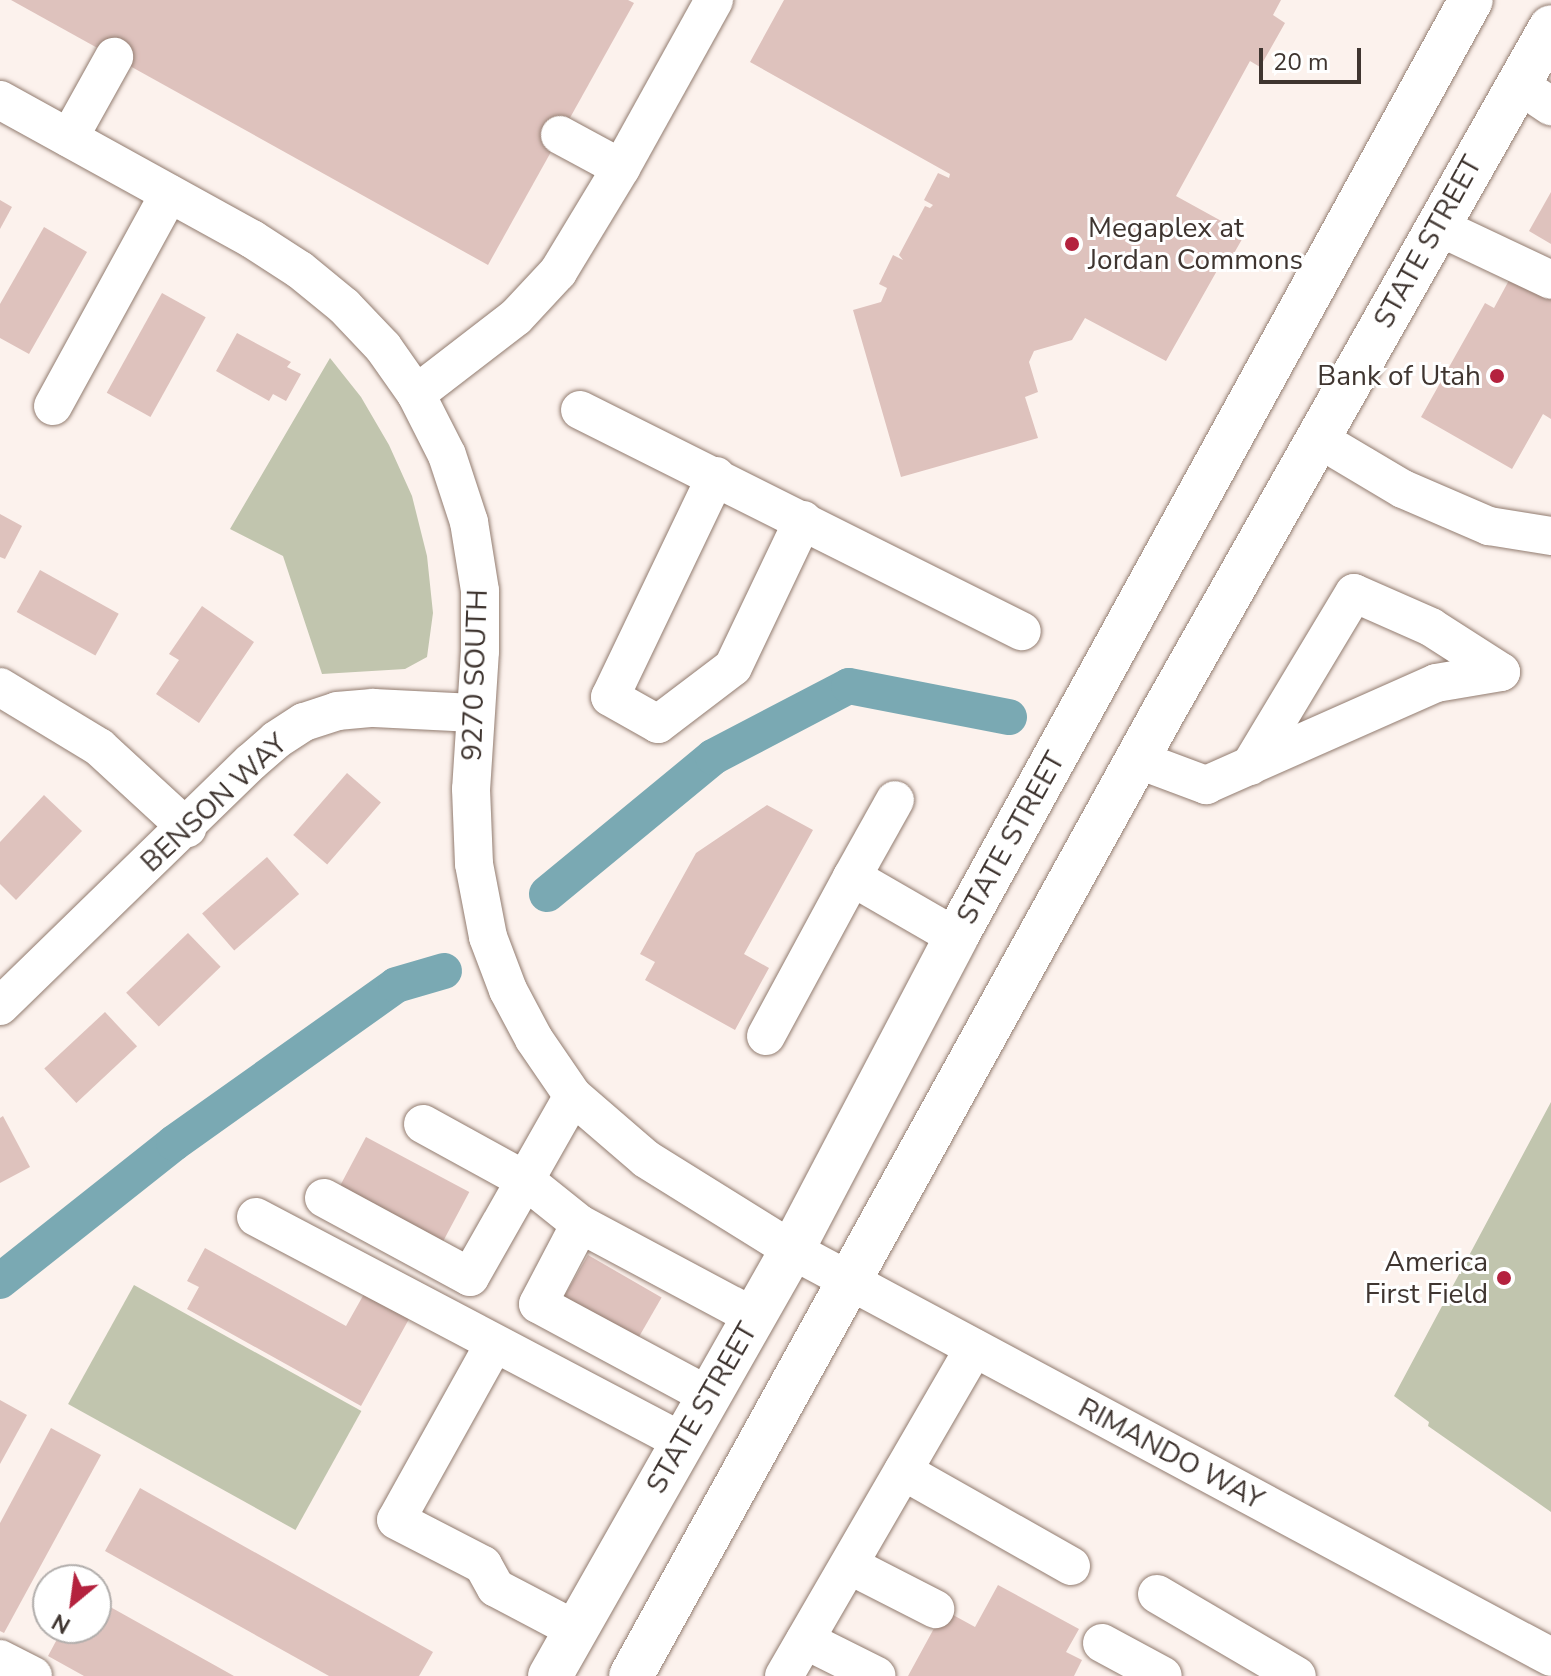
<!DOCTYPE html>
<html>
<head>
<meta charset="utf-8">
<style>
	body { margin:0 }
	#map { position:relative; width:1551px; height:1676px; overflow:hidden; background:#fcf2ed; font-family:"Nunito Sans",sans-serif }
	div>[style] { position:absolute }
	.green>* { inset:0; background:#c1c5ae; transform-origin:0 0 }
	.canal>* { height:36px; margin:-18px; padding:0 18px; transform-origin:18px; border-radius:18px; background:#7aa9b3 }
	.building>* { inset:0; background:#dec2bd; transform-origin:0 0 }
	.roads { filter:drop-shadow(0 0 2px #927c70) drop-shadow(0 0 2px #927c70) }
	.minor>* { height:38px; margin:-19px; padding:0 19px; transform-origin:19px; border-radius:19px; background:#fff }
	.major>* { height:44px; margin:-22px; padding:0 22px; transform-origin:22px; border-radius:22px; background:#fff }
	.dots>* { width:22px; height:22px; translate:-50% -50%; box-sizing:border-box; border:4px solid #fff; border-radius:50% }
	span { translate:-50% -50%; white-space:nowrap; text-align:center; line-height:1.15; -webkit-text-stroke:6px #fff; paint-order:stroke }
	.poi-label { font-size:28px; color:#3f3530 }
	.left { translate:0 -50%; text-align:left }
	.right { translate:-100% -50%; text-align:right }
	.street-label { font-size:28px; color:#3f3530 }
	.north { position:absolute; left:32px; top:1564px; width:80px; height:80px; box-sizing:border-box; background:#fff; border:2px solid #b2aeac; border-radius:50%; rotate:209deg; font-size:22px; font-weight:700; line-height:32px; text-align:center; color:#3f3530 }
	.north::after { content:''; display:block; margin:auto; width:28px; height:36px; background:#b4223e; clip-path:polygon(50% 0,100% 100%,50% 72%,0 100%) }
	.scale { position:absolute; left:1259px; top:48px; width:102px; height:36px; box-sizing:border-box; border:4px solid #3f3530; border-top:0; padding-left:10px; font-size:24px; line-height:28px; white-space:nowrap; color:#3f3530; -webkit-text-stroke:6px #fff; paint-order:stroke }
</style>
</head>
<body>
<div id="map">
	<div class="green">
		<i style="clip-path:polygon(330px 358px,361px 397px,389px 445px,412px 496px,427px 556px,433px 613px,427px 657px,405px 669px,322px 674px,283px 556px,230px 529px)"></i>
		<i style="clip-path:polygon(1551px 1102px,1551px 1512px,1428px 1426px,1429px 1422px,1394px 1396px)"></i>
		<i style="left:134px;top:1285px;width:260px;height:136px;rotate:29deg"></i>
	</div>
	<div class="canal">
		<i style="left:547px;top:894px;width:215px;rotate:-39.5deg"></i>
		<i style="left:713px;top:757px;width:153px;rotate:-27.6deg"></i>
		<i style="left:849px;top:686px;width:163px;rotate:11deg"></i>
		<i style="left:0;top:1281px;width:222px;rotate:-38.4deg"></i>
		<i style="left:174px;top:1143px;width:272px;rotate:-35.4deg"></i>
		<i style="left:396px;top:985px;width:50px;rotate:-16.3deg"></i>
	</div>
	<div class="building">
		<i style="clip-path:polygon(11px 0,628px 0,634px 3px,488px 265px)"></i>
		<i style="clip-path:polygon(784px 0,1281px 0,1273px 15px,1285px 23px,1260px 67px,1250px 61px,1176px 196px,1245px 234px,1229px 262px,1223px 260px,1166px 361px,1085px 318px,1072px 340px,1034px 351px,1029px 362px,1038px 392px,1025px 397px,1038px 438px,901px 477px,853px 310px,881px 302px,887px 288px,879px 284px,893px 255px,903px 260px,899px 255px,925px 206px,930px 208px,933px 205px,924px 200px,938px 173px,949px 178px,950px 174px,750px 62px)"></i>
		<i style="clip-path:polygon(1551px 192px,1551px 244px,1529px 231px)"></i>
		<i style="clip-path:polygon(0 200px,12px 207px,0 229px)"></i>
		<i style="clip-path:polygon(44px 227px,87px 252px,29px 354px,0 338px,0 304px)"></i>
		<i style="clip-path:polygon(1514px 271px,1551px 292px,1551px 419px,1543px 414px,1512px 469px,1421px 417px,1485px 303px,1494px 308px)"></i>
		<i style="left:162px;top:293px;width:50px;height:114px;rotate:29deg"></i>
		<i style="clip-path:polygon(237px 333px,291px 362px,287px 367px,301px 374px,286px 401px,273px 394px,269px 401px,216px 371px)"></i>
		<i style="clip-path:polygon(0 514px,22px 526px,5px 559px,0 557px)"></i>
		<i style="left:40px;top:570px;width:90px;height:48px;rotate:29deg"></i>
		<i style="clip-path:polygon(202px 606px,254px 642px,199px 723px,156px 694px,179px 660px,169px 654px)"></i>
		<i style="left:347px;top:773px;width:45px;height:82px;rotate:41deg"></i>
		<i style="clip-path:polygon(44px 795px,82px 831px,16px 900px,0 884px,0 842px)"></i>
		<i style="clip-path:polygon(767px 805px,813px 830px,744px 954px,769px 968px,735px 1030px,645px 980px,655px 962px,640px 954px,696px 853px)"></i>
		<i style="left:267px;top:857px;width:49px;height:86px;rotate:49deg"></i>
		<i style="left:188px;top:933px;width:47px;height:86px;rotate:46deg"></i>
		<i style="left:105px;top:1012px;width:47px;height:83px;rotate:47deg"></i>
		<i style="clip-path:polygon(3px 1116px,30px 1167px,0 1183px,0 1118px)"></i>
		<i style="left:366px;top:1137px;width:117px;height:58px;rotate:28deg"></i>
		<i style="clip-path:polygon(205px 1248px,346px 1326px,364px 1294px,409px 1319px,361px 1406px,187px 1309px,199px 1287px,187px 1281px)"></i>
		<i style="left:588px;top:1255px;width:85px;height:51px;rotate:30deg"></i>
		<i style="clip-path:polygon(0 1400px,27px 1415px,0 1464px)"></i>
		<i style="clip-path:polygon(51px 1428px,101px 1455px,4px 1633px,0 1631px,0 1523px)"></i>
		<i style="clip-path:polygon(140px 1488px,433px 1652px,419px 1676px,329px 1676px,105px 1551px)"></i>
		<i style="clip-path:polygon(998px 1585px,1079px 1629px,1066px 1652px,1082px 1660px,1074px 1676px,908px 1676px,944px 1610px,975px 1627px)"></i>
		<i style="clip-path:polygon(96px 1599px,234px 1676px,84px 1676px,48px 1656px,63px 1628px,96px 1628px)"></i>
	</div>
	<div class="roads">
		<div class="minor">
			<i style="left:1518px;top:84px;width:40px;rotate:34deg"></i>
			<i style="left:0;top:100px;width:288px;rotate:28.9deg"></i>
			<i style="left:252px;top:239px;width:57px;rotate:32.9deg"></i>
			<i style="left:300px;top:270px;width:57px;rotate:39.3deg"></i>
			<i style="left:344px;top:306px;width:57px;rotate:46.4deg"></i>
			<i style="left:383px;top:347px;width:57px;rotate:54.9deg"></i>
			<i style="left:416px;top:394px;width:68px;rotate:63.1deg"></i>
			<i style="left:447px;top:455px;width:71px;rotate:71.8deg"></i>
			<i style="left:469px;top:522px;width:70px;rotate:80.9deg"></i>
			<i style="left:480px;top:591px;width:60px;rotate:90deg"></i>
			<i style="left:480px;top:651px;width:138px;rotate:93.7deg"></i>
			<i style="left:471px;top:789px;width:75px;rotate:87.7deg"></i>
			<i style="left:474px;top:864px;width:74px;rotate:79.1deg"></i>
			<i style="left:488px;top:937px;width:57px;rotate:69.3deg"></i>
			<i style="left:508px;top:990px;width:55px;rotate:62deg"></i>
			<i style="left:534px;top:1039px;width:69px;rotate:55.6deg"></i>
			<i style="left:573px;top:1096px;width:96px;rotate:40.8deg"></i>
			<i style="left:646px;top:1159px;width:172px;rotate:31.9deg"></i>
			<i style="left:792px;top:1250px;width:861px;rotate:28.2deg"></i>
			<i style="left:560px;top:135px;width:69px;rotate:28.4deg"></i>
			<i style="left:69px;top:138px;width:93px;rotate:-60.9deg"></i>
			<i style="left:1437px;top:226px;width:126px;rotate:25.3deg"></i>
			<i style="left:416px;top:394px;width:126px;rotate:-37.6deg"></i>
			<i style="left:516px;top:317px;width:62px;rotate:-47deg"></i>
			<i style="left:558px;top:272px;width:122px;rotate:-58.8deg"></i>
			<i style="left:621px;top:168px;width:192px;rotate:-61deg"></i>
			<i style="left:53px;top:406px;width:242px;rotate:-61.3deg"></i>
			<i style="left:580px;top:410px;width:494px;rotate:26.6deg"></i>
			<i style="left:1317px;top:438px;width:100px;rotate:30.7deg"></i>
			<i style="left:1403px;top:489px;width:94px;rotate:23.3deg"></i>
			<i style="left:1489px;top:526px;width:63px;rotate:9.2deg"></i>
			<i style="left:716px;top:476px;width:245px;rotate:115.6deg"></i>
			<i style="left:610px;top:697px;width:55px;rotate:29.4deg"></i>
			<i style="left:658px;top:724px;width:94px;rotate:-37.2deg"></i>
			<i style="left:733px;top:667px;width:163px;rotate:-64.5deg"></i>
			<i style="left:0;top:687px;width:116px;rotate:31.2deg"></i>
			<i style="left:99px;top:747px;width:120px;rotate:42.6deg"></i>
			<i style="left:1139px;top:760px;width:72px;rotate:20.5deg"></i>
			<i style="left:1206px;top:785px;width:252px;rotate:-23.9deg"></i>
			<i style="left:1436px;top:683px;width:66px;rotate:-9.6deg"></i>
			<i style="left:1501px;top:672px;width:83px;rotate:-147.3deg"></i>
			<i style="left:1431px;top:627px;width:84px;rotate:-156.2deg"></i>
			<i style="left:1354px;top:593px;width:202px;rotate:121deg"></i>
			<i style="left:852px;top:877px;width:88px;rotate:-60.8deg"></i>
			<i style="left:0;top:1006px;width:350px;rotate:-44.2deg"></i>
			<i style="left:251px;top:762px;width:33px;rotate:-41deg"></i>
			<i style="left:276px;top:740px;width:33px;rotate:-33deg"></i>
			<i style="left:304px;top:722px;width:35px;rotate:-18deg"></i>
			<i style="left:337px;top:711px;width:36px;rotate:-5deg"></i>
			<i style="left:373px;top:708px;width:102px;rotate:2.8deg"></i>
			<i style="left:766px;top:1036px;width:181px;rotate:-61.6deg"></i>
			<i style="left:852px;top:877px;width:120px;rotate:30deg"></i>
			<i style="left:423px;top:1124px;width:116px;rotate:28.8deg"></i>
			<i style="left:525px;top:1180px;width:70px;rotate:38.7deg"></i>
			<i style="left:324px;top:1198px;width:166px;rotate:28.4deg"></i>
			<i style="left:470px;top:1277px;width:208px;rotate:-60.4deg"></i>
			<i style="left:256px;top:1217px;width:482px;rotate:27.8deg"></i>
			<i style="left:494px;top:1344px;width:201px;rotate:119.1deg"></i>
			<i style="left:396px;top:1520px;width:98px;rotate:27.3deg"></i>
			<i style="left:483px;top:1565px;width:26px;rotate:61deg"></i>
			<i style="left:496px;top:1588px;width:90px;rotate:27.7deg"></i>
			<i style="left:709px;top:1396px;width:194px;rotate:-151.7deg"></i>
			<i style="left:538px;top:1304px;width:90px;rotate:-62.3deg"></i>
			<i style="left:580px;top:1224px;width:197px;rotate:28.1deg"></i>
			<i style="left:903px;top:1471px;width:193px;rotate:29.5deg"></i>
			<i style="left:849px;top:1565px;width:97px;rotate:27.1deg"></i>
			<i style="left:1157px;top:1594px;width:162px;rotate:30.4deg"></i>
			<i style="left:805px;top:1640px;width:80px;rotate:26.6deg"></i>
			<i style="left:1102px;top:1643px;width:69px;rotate:28.4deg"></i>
			<i style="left:0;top:1659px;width:37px;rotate:27deg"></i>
			<i style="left:784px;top:1676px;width:379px;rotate:-59.9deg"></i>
		</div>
		<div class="major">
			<i style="left:550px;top:1676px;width:490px;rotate:-60.4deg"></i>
			<i style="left:792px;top:1250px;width:353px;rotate:-62.3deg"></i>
			<i style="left:956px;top:937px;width:1069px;rotate:-61.21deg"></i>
			<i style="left:631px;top:1676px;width:1107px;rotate:-61.1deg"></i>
			<i style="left:1166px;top:707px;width:781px;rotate:-60.48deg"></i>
		</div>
	</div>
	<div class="dots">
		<i style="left:1072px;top:244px;background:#b4223e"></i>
		<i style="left:1497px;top:376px;background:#b4223e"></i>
		<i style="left:1504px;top:1278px;background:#b4223e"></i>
	</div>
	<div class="poi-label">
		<span class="left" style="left:1088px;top:244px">Megaplex at<br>Jordan Commons</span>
		<span class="right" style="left:1481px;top:376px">Bank of Utah</span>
		<span class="right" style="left:1488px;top:1278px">America<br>First Field</span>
	</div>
	<div class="street-label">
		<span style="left:1428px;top:242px;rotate:-61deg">STATE STREET</span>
		<span style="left:475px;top:675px;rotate:-88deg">9270 SOUTH</span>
		<span style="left:214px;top:803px;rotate:-43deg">BENSON WAY</span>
		<span style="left:1011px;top:838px;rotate:-61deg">STATE STREET</span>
		<span style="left:702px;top:1408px;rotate:-60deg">STATE STREET</span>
		<span style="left:1171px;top:1454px;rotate:28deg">RIMANDO WAY</span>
	</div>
	<div class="north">N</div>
	<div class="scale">20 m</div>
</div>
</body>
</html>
